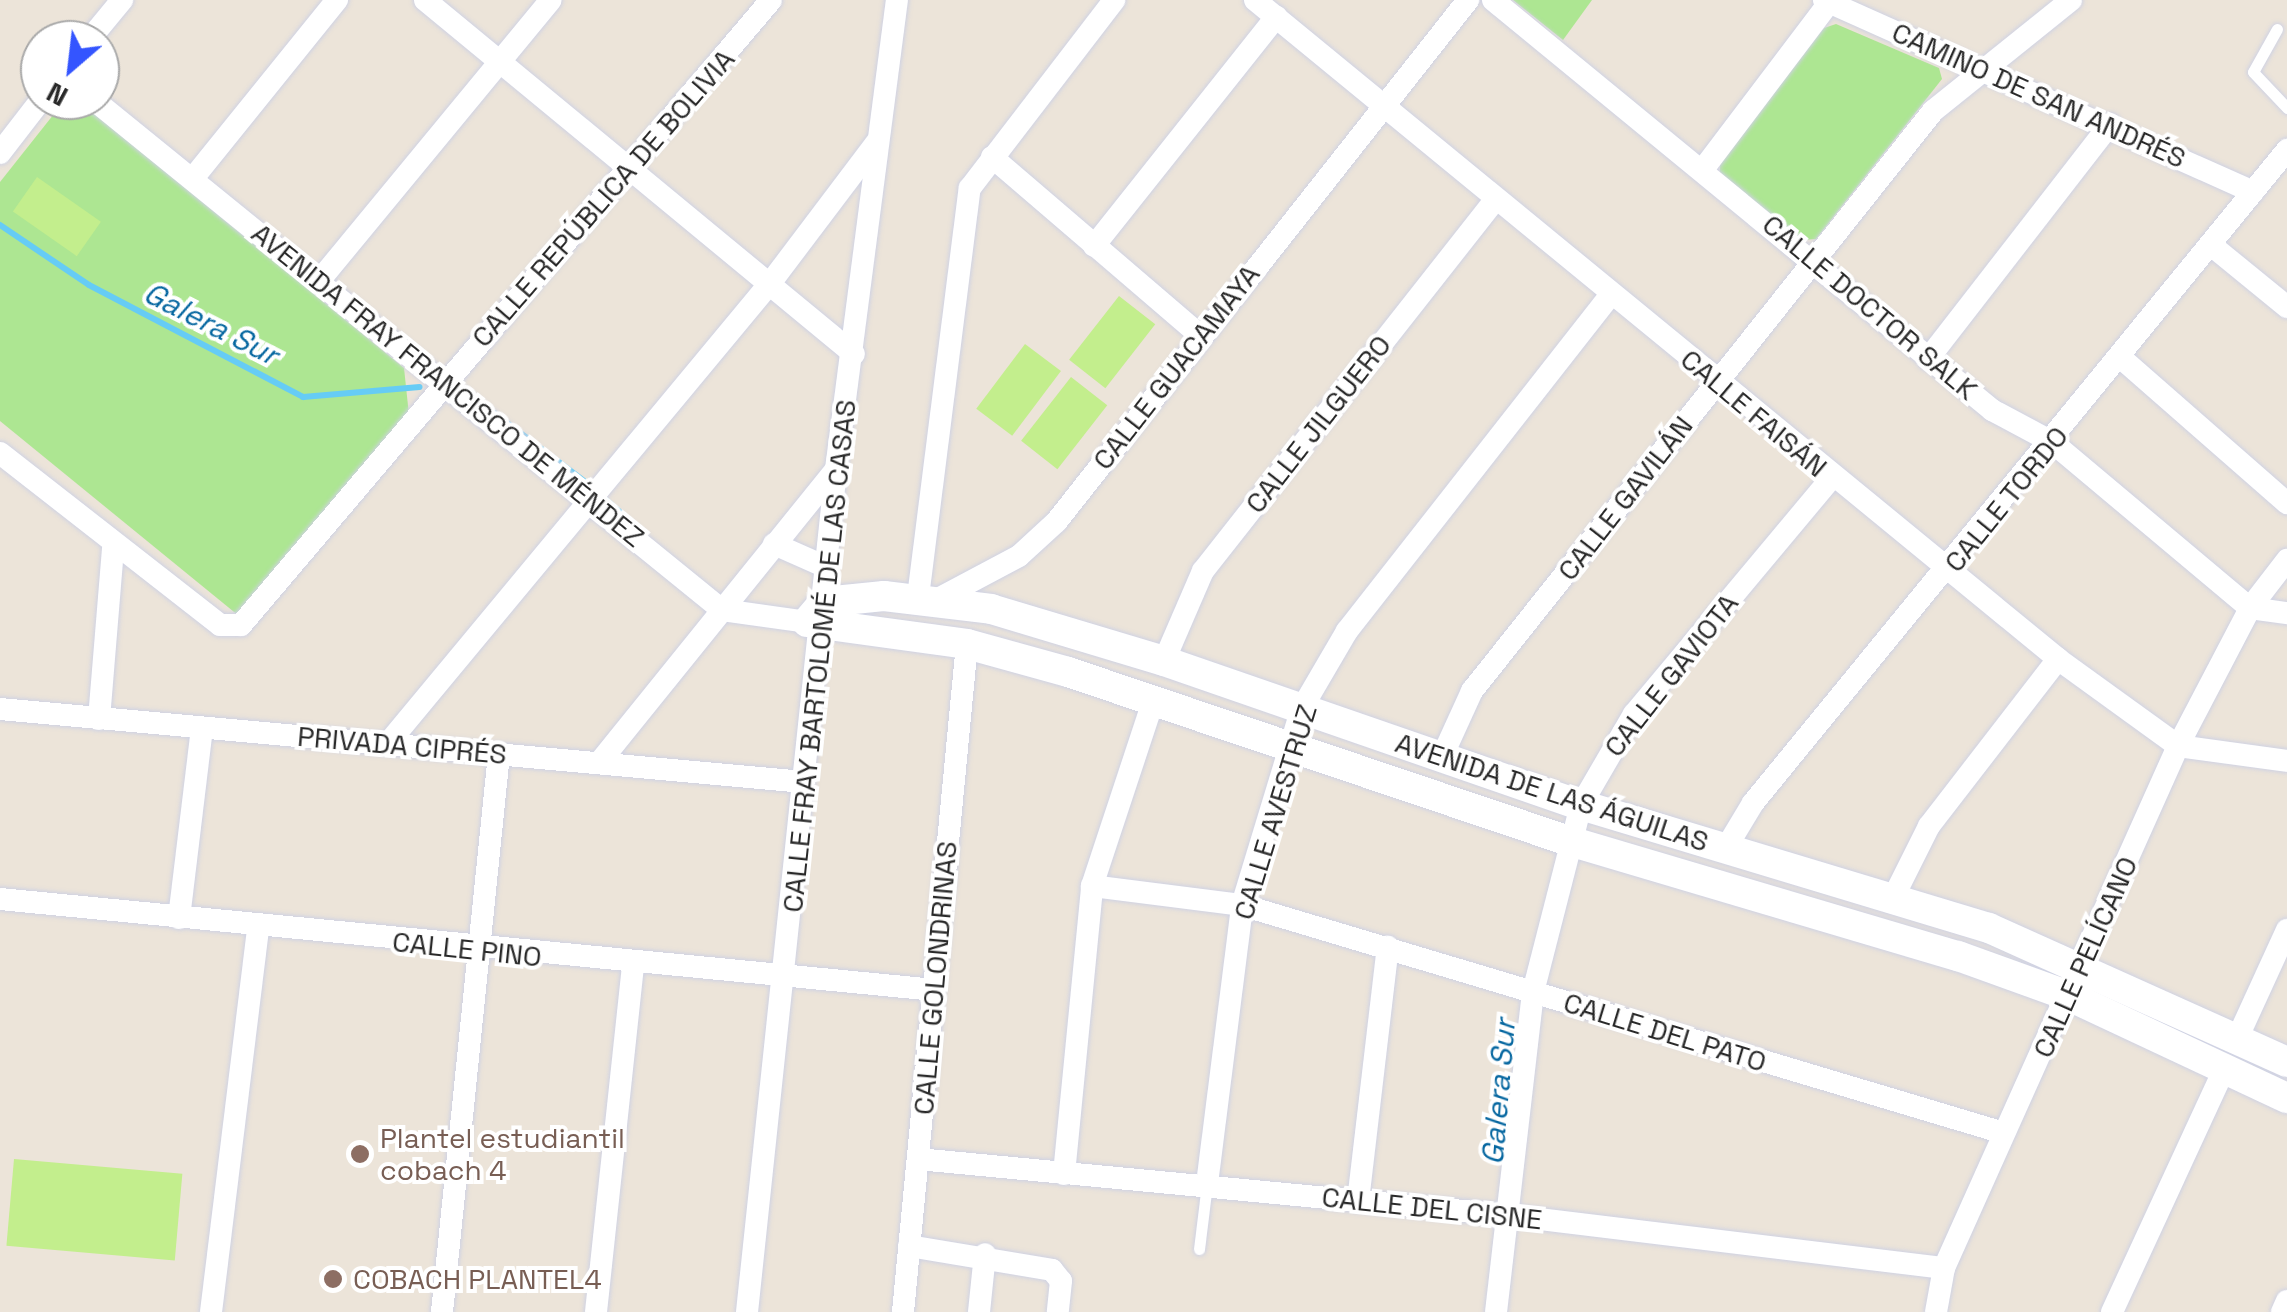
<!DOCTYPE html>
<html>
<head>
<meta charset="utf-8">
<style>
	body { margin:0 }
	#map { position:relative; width:2287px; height:1312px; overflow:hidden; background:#ece4d9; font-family:"Space Grotesk",sans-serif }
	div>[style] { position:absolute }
	.green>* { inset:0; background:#ade692 }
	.pitch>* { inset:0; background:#c3ee8d; transform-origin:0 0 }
	.stream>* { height:6px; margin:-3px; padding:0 3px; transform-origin:3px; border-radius:3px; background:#66ccf5 }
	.roads { filter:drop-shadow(0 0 2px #cfd2e3) drop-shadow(0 0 2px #cfd2e3) }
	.lane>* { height:11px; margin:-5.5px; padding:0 5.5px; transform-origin:5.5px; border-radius:5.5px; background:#fff }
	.street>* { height:22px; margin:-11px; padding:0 11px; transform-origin:11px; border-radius:11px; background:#fff }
	.secondary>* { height:30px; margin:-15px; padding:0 15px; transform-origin:15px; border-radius:15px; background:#fff }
	.dots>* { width:28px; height:28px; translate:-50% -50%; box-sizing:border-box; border:5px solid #fff; border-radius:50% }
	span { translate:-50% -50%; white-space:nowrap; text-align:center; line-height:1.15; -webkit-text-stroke:8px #fff; paint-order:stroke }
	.street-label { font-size:28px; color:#292929 }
	.education-label { font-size:28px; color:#785e54 }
	.left { translate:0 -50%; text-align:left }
	.water-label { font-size:30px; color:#0667a0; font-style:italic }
	.north { position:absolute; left:20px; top:20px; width:100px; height:100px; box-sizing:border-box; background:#fff; border:2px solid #a9a9a9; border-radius:50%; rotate:208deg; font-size:28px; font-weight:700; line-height:40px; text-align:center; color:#292929 }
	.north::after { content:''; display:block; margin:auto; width:35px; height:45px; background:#3455ff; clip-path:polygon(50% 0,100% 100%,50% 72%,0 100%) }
</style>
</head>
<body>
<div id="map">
	<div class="green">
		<i style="clip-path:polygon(1513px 0,1592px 0,1563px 40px)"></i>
		<i style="clip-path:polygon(1836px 24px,1939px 68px,1942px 79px,1816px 239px,1803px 240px,1720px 173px,1720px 163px,1824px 28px)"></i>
		<i style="clip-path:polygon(65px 100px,78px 100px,404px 368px,409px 415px,239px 616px,0 421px,0 182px)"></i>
	</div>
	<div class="pitch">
		<i style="left:37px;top:177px;width:78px;height:42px;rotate:35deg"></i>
		<i style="left:1119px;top:296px;width:46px;height:81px;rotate:38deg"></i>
		<i style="left:1025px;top:344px;width:45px;height:81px;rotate:37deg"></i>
		<i style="left:1071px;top:377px;width:46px;height:81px;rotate:38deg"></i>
		<i style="left:14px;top:1159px;width:169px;height:87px;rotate:5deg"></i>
	</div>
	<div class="stream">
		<i style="left:0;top:225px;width:107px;rotate:34deg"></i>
		<i style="left:89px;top:285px;width:242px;rotate:27.6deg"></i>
		<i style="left:303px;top:397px;width:117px;rotate:-4.9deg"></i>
		<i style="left:462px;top:389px;width:163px;rotate:37deg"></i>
		<i style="left:606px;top:500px;width:35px;rotate:41deg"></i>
	</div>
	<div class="roads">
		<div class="lane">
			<i style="left:2277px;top:29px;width:49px;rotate:119.2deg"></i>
			<i style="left:2253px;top:72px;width:50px;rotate:46.6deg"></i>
			<i style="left:1199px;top:1249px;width:65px;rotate:-83deg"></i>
		</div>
		<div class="street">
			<i style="left:425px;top:0;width:556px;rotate:39.53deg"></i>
			<i style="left:1255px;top:0;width:1039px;rotate:39.37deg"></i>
			<i style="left:2058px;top:659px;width:148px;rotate:35.9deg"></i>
			<i style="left:2178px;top:746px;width:110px;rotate:7.8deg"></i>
			<i style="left:1493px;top:0;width:646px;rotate:39.41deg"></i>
			<i style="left:1992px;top:410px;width:68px;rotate:28.1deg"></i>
			<i style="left:2052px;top:442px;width:258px;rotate:40deg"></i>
			<i style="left:1824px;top:0;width:470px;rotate:24.1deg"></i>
			<i style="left:89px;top:40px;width:52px;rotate:-50.5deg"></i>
			<i style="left:94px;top:100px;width:809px;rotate:39.08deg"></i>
			<i style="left:722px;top:610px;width:100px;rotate:8deg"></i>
			<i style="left:0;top:153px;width:67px;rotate:-52.3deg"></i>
			<i style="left:992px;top:157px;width:274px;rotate:40.6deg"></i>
			<i style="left:1704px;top:168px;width:207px;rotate:-52.9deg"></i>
			<i style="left:194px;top:177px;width:228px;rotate:-51.1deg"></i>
			<i style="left:2211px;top:245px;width:98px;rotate:39.2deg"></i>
			<i style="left:1094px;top:246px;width:293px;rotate:-51.5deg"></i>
			<i style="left:319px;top:281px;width:364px;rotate:-50.5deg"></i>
			<i style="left:2120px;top:357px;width:222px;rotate:41.2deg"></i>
			<i style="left:1928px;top:359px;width:297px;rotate:-52.2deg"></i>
			<i style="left:0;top:453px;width:279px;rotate:38deg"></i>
			<i style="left:220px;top:625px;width:21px"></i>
			<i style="left:241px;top:625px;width:819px;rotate:-49.7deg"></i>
			<i style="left:774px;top:544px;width:57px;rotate:23.9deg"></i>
			<i style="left:918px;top:597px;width:412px;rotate:-82.8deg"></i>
			<i style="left:970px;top:188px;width:237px;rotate:-52.5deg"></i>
			<i style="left:940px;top:598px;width:89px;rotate:-28deg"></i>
			<i style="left:1019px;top:556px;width:52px;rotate:-42.6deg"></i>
			<i style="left:1057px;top:521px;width:664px;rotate:-51.73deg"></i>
			<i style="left:2250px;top:608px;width:37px;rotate:8deg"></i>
			<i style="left:1164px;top:661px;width:98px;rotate:-66.6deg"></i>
			<i style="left:1203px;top:571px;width:472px;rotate:-51.8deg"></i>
			<i style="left:0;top:709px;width:807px;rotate:5.19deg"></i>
			<i style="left:99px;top:719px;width:173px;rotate:-85.3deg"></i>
			<i style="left:390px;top:741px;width:597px;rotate:-50.31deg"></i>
			<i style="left:771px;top:282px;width:174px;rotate:-52.9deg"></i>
			<i style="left:1441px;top:759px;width:75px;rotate:-65.5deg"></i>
			<i style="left:1472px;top:691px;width:741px;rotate:-51.52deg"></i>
			<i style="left:1933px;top:111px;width:177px;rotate:-38.8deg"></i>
			<i style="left:599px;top:763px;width:376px;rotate:-51.1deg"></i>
			<i style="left:1726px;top:848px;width:52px;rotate:-59deg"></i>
			<i style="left:1753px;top:803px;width:844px;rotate:-50.72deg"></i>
			<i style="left:1092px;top:886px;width:151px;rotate:7.2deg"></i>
			<i style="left:1242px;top:905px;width:795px;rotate:16.66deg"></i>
			<i style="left:1894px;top:896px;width:78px;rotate:-63.4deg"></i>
			<i style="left:1929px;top:826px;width:211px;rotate:-52.3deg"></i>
			<i style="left:0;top:899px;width:938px;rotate:5.56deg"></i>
			<i style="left:179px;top:918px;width:191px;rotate:-83.1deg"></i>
			<i style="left:2237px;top:1039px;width:120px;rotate:-65.4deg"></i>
			<i style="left:918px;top:1159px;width:591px;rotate:5.44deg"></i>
			<i style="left:1506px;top:1215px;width:441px;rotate:6.9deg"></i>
			<i style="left:1064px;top:1174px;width:289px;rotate:-84.4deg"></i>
			<i style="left:1092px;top:886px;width:197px;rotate:-71.7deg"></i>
			<i style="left:1207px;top:1184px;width:281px;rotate:-82.8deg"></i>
			<i style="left:1242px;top:905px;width:206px;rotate:-73.1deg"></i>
			<i style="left:1302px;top:708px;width:89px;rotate:-59.7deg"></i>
			<i style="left:1347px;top:631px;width:428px;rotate:-51.9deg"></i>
			<i style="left:1358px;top:1201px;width:256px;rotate:-83.3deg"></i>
			<i style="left:909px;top:1246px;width:145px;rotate:9.5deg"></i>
			<i style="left:1052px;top:1270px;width:14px;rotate:51deg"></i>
			<i style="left:1061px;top:1281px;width:31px;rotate:96deg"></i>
			<i style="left:211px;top:1312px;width:388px;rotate:-83deg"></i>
			<i style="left:442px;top:1312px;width:561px;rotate:-84.17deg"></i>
			<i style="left:596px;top:1312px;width:349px;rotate:-83.9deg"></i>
			<i style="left:747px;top:1312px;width:848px;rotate:-83.97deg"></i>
			<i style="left:836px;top:469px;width:473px;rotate:-82.6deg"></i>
			<i style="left:903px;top:1312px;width:671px;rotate:-84.53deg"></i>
			<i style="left:979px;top:1312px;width:58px;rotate:-84.1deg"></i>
			<i style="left:1496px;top:1312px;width:322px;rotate:-83.4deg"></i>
			<i style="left:1533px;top:992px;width:193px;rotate:-75.6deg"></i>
			<i style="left:1581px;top:805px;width:105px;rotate:-59.8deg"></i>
			<i style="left:1634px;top:714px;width:307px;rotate:-50.1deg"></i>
			<i style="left:1936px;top:1312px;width:45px;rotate:-79.7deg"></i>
			<i style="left:1944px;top:1268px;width:572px;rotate:-65.85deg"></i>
			<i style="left:2178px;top:746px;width:156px;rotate:-62.4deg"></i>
			<i style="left:2250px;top:608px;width:61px;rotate:-52.4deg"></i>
			<i style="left:2112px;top:1312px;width:267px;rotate:-65.2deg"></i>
			<i style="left:2282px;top:1312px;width:12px;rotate:-66deg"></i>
		</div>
		<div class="secondary">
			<i style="left:807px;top:622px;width:26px;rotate:-50deg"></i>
			<i style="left:824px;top:602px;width:60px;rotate:-5.7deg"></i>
			<i style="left:884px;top:596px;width:108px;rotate:6.9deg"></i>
			<i style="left:991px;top:609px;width:181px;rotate:16.7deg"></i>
			<i style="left:1164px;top:661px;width:441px;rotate:19.1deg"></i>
			<i style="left:1581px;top:805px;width:426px;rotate:16.8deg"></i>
			<i style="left:1989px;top:928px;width:327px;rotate:24.2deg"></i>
			<i style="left:821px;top:624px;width:147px;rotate:7.8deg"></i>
			<i style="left:967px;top:644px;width:105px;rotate:15.5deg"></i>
			<i style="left:1068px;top:672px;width:529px;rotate:18.64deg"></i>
			<i style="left:1569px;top:841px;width:406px;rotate:16.5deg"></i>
			<i style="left:1958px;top:956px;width:118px;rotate:19.8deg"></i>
			<i style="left:2069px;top:996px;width:241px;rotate:25.1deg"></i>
		</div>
	</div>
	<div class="dots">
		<i style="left:360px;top:1154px;background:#8d6e63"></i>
		<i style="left:333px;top:1279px;background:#8d6e63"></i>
	</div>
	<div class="street-label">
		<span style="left:2039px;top:95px;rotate:24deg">CAMINO DE SAN ANDRÉS</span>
		<span style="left:603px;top:198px;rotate:-49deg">CALLE REPÚBLICA DE BOLIVIA</span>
		<span style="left:1870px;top:307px;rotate:40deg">CALLE DOCTOR SALK</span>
		<span style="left:1176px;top:367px;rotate:-52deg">CALLE GUACAMAYA</span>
		<span style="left:448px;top:385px;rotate:39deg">AVENIDA FRAY FRANCISCO DE MÉNDEZ</span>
		<span style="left:1754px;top:413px;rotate:40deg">CALLE FAISÁN</span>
		<span style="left:1318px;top:424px;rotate:-52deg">CALLE JILGUERO</span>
		<span style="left:1625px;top:498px;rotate:-52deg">CALLE GAVILÁN</span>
		<span style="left:2006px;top:499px;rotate:-51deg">CALLE TORDO</span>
		<span style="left:819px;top:656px;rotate:-84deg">CALLE FRAY BARTOLOMÉ DE LAS CASAS</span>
		<span style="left:1671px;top:675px;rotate:-52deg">CALLE GAVIOTA</span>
		<span style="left:402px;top:745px;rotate:5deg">PRIVADA CIPRÉS</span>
		<span style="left:1552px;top:792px;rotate:18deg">AVENIDA DE LAS ÁGUILAS</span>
		<span style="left:1275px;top:812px;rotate:-73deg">CALLE AVESTRUZ</span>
		<span style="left:467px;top:949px;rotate:6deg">CALLE PINO</span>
		<span style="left:2085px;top:957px;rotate:-66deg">CALLE PELÍCANO</span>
		<span style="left:935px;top:978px;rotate:-85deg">CALLE GOLONDRINAS</span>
		<span style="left:1665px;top:1032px;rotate:17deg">CALLE DEL PATO</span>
		<span style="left:1432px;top:1208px;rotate:6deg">CALLE DEL CISNE</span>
	</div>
	<div class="education-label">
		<span class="left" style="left:380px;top:1154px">Plantel estudiantil<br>cobach 4</span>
		<span class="left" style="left:353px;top:1279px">COBACH PLANTEL4</span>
	</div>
	<div class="water-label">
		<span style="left:211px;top:324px;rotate:27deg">Galera Sur</span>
		<span style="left:1499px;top:1092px;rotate:-85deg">Galera Sur</span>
	</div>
	<div class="north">N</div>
</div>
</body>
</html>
